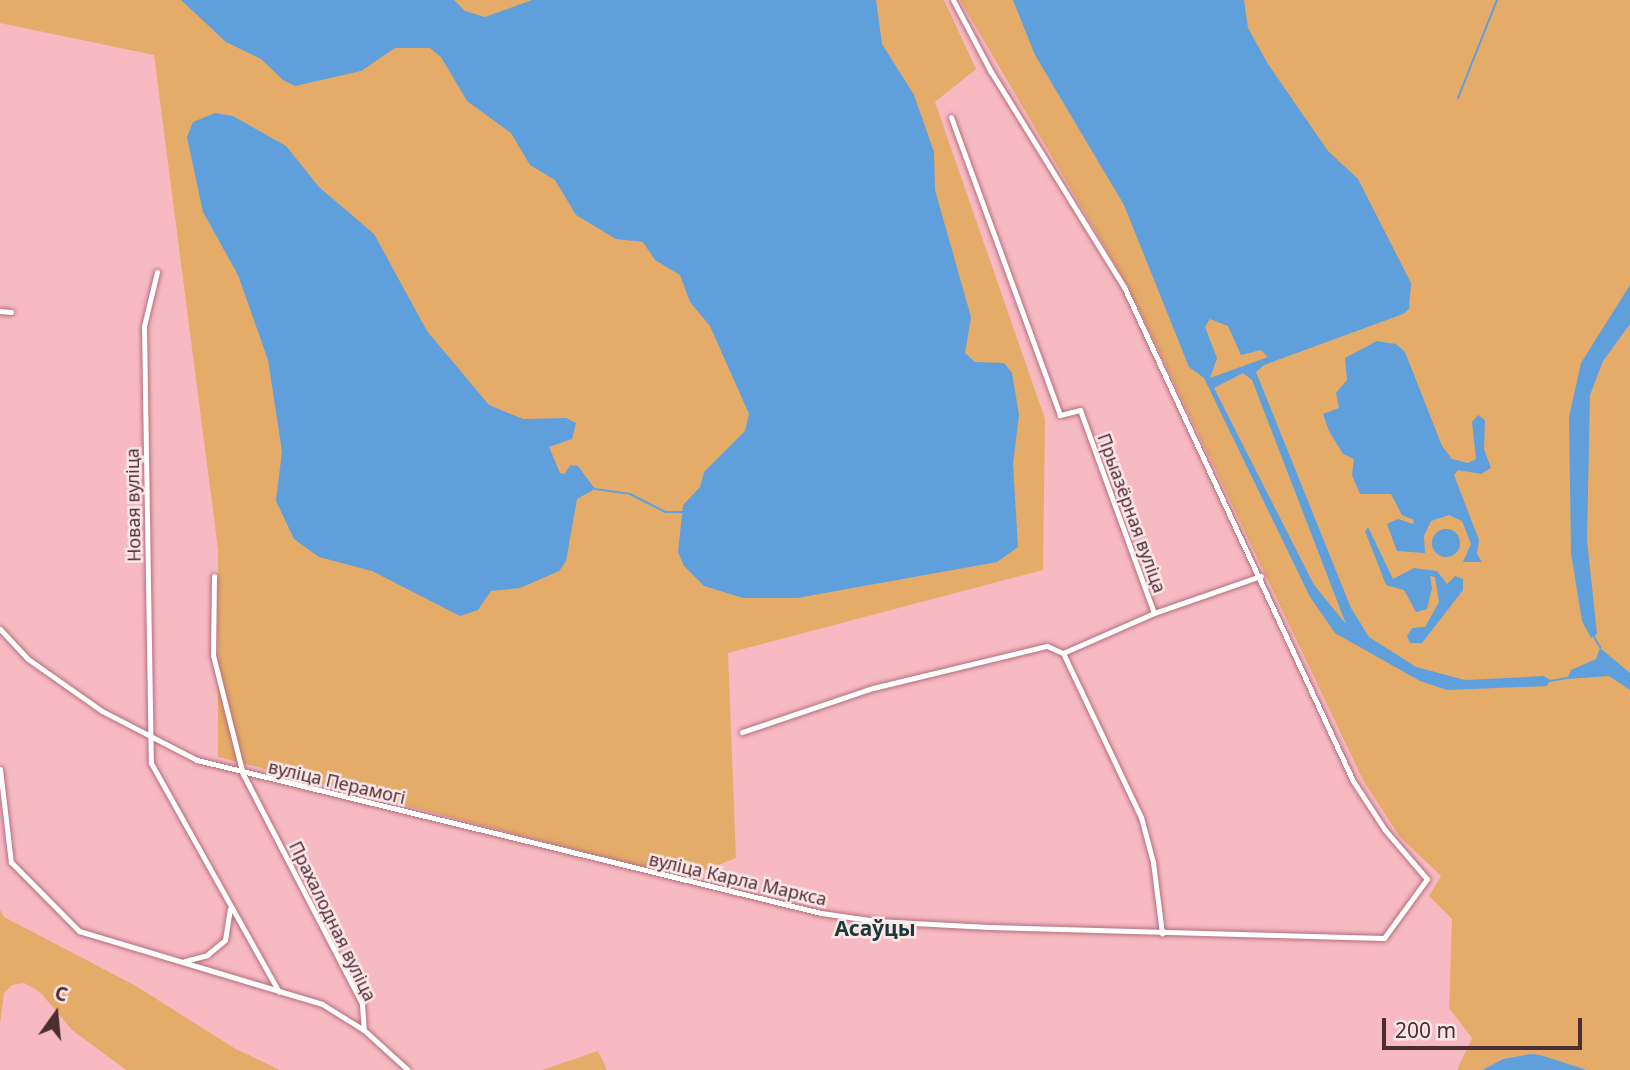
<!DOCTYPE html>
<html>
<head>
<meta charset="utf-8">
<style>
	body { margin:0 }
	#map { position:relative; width:1630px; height:1070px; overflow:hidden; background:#f7bac3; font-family:"Noto Sans",sans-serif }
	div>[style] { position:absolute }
	.green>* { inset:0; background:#e5ab69 }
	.water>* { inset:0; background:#5e9fdc }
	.round { border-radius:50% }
	.stream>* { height:2px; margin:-1px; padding:0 1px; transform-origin:1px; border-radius:1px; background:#5e9fdc }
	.roads { filter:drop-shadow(0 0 2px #b46e7a) drop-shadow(0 0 2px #b46e7a) }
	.street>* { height:5px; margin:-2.5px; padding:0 2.5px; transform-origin:2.5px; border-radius:2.5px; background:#fff }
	span { translate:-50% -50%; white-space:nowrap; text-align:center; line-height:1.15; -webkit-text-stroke:5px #ffe6e9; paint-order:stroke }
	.street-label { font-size:18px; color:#4b2e32 }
	.quarter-label { font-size:21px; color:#183a38; font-weight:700 }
	.north { position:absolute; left:21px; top:979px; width:70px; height:70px; -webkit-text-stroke:5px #ffe6e9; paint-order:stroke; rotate:15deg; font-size:19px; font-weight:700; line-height:28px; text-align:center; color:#4b2e32 }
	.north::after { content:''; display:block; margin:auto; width:24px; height:32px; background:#4b2e32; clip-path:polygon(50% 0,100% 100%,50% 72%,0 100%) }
	.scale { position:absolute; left:1382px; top:1018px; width:200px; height:32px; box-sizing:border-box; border:4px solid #4b2e32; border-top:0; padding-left:9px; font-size:21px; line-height:24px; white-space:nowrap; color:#4b2e32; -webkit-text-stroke:5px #ffe6e9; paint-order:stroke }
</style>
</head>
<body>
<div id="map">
	<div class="green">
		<i style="clip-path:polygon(0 0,944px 0,976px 69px,935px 102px,1045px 419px,1043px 570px,728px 653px,736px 858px,685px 878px,218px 757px,218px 549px,154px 55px,0 23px)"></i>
		<i style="clip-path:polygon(960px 0,1630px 0,1630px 1070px,1587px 1070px,1530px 1054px,1503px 1059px,1482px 1070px,1457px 1070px,1472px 1038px,1449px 1008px,1452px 919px,1429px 896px,1441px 876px,1400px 837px,1363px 780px,1129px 288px)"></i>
		<i style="clip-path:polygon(0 910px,4px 917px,136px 986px,234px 1048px,280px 1070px,126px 1070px,72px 1030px,40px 992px,24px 983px,12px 985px,4px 993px,0 1023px)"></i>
		<i style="clip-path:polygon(598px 1051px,607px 1070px,542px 1070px)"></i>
	</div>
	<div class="water">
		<i style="clip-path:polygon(181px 0,454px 0,465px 11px,485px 17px,532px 0,876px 0,882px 44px,914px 95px,934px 152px,935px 190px,971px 317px,965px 353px,975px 362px,1004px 363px,1012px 373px,1019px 415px,1013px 464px,1018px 547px,997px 562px,797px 598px,743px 598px,704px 586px,684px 566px,678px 552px,683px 505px,700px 487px,704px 472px,745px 431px,749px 414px,710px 326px,690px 302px,680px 275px,655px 260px,643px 242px,616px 239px,576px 215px,555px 180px,530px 165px,511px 133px,467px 101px,441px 57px,430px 48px,395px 48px,361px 71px,295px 86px,283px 80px,261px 59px,226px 42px)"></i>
		<i style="clip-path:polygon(evenodd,1013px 0,1244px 0,1248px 28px,1268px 64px,1328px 151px,1358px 179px,1411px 283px,1409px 309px,1403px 314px,1264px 365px,1256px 372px,1351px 608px,1369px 637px,1416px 667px,1465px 680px,1544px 676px,1550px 680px,1547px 686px,1447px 690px,1420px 681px,1335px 633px,1310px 597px,1204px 378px,1189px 367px,1124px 205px,1035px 55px,1013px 0,1210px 319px,1228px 326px,1241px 355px,1261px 350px,1268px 357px,1210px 378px,1217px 358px,1205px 327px,1210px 319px,1013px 0,1243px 373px,1252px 380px,1346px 624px,1314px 585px,1214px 388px,1243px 373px)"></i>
		<i style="clip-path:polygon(215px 113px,233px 116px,286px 146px,319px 187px,374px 234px,427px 331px,489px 405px,523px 419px,566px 418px,576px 423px,572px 439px,549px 447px,560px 473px,565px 474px,570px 465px,578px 466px,595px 489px,577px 499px,566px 561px,559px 571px,520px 588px,491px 591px,478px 610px,460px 616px,372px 571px,319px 557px,294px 539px,276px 501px,282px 451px,268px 360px,238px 275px,203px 212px,187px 137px,193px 122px)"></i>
		<i style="clip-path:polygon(1630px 285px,1630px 324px,1603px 361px,1590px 395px,1587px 540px,1597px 634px,1591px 638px,1582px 621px,1571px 553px,1569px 417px,1581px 363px)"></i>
		<i style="clip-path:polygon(1377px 341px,1396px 344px,1405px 352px,1442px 446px,1452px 459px,1468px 463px,1476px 459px,1472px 422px,1478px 415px,1485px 420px,1484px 449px,1491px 468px,1481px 474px,1458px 470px,1454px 475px,1479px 540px,1477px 554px,1482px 562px,1463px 562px,1471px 544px,1462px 521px,1449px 515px,1431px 521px,1424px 536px,1425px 553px,1397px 551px,1387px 524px,1398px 519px,1413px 524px,1414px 520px,1402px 515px,1391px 494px,1360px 494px,1352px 475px,1354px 459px,1343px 454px,1329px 431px,1323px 414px,1339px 408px,1336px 393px,1347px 380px,1345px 358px)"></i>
		<i style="clip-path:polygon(1368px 527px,1393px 579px,1414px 568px,1437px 571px,1447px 584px,1455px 576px,1463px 579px,1463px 590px,1422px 643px,1410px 643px,1407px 636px,1412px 628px,1425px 627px,1439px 602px,1435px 577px,1430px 576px,1432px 588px,1427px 609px,1416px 612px,1404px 590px,1386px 585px,1365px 531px)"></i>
		<i class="round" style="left:1432px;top:529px;width:28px;height:28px"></i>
		<i style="clip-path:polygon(1600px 648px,1630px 673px,1630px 690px,1609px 676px,1567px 679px,1571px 670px,1596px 659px)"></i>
		<i style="clip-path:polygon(1530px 1054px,1540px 1055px,1587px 1070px,1482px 1070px,1503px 1059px)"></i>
	</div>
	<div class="stream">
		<i style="left:1458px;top:98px;width:105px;rotate:-68.3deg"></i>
		<i style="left:595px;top:489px;width:35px;rotate:8deg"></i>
		<i style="left:630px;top:494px;width:39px;rotate:27deg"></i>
		<i style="left:665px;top:512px;width:17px"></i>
		<i style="left:1594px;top:637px;width:12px;rotate:59deg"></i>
		<i style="left:1549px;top:681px;width:19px;rotate:-9deg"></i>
	</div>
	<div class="roads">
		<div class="street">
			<i style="left:157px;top:272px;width:56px;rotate:103.5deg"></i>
			<i style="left:144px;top:326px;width:437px;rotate:89.1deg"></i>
			<i style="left:151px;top:763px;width:262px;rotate:60.8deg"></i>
			<i style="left:0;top:311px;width:11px;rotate:5deg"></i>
			<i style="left:214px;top:576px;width:79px;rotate:90.7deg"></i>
			<i style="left:213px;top:655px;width:123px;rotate:75.9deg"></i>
			<i style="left:243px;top:774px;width:259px;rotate:62.6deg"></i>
			<i style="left:362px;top:1004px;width:26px;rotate:86deg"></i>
			<i style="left:364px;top:1030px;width:59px;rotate:42.3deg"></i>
			<i style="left:1154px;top:613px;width:113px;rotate:-19.1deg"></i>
			<i style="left:0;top:629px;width:41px;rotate:47deg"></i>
			<i style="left:28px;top:659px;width:90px;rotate:35.1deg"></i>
			<i style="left:102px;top:711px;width:107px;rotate:27.3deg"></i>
			<i style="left:197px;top:760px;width:642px;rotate:13.78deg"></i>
			<i style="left:821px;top:913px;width:56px;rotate:8.3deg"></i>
			<i style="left:876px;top:921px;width:113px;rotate:3deg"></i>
			<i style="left:989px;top:927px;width:395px;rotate:1.6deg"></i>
			<i style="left:1384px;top:938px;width:73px;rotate:-53.9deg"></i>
			<i style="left:1427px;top:879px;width:65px;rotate:-130.6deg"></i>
			<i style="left:1385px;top:830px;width:59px;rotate:-123.1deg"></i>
			<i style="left:1353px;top:781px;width:544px;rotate:-114.87deg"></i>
			<i style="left:1124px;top:287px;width:253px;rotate:-121.7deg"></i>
			<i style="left:991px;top:72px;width:81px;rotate:-117.8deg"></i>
			<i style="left:1063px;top:653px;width:182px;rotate:64.6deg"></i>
			<i style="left:1141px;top:817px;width:47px;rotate:75.1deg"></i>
			<i style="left:1153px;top:862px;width:72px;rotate:82.8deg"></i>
			<i style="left:742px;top:732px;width:138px;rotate:-18.6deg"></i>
			<i style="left:873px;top:688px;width:179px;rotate:-13.6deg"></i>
			<i style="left:1047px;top:646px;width:17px;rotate:24deg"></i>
			<i style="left:1063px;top:653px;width:99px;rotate:-23.7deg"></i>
			<i style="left:1154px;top:613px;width:216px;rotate:-110deg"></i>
			<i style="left:1080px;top:410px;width:21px;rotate:166deg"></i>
			<i style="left:1060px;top:415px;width:317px;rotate:-110.1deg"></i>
			<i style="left:0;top:769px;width:94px;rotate:83.3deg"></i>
			<i style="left:11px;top:862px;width:97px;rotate:45.4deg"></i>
			<i style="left:79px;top:931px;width:254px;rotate:16.7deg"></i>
			<i style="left:322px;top:1004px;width:49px;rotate:31.8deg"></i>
			<i style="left:185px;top:961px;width:23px;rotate:-15deg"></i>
			<i style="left:207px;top:955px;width:23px;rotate:-40deg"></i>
			<i style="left:225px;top:940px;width:31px;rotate:-81deg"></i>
		</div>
	</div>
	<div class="street-label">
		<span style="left:133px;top:505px;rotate:-91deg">Новая вуліца</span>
		<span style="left:1132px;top:513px;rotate:70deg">Прыазёрная вуліца</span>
		<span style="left:337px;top:782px;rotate:13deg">вуліца Перамогі</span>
		<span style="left:738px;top:879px;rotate:13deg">вуліца Карла Маркса</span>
		<span style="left:333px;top:921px;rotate:64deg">Прахалодная вуліца</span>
	</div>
	<div class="quarter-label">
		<span style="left:875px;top:928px">Асаўцы</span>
	</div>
	<div class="north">С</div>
	<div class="scale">200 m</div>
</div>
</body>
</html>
